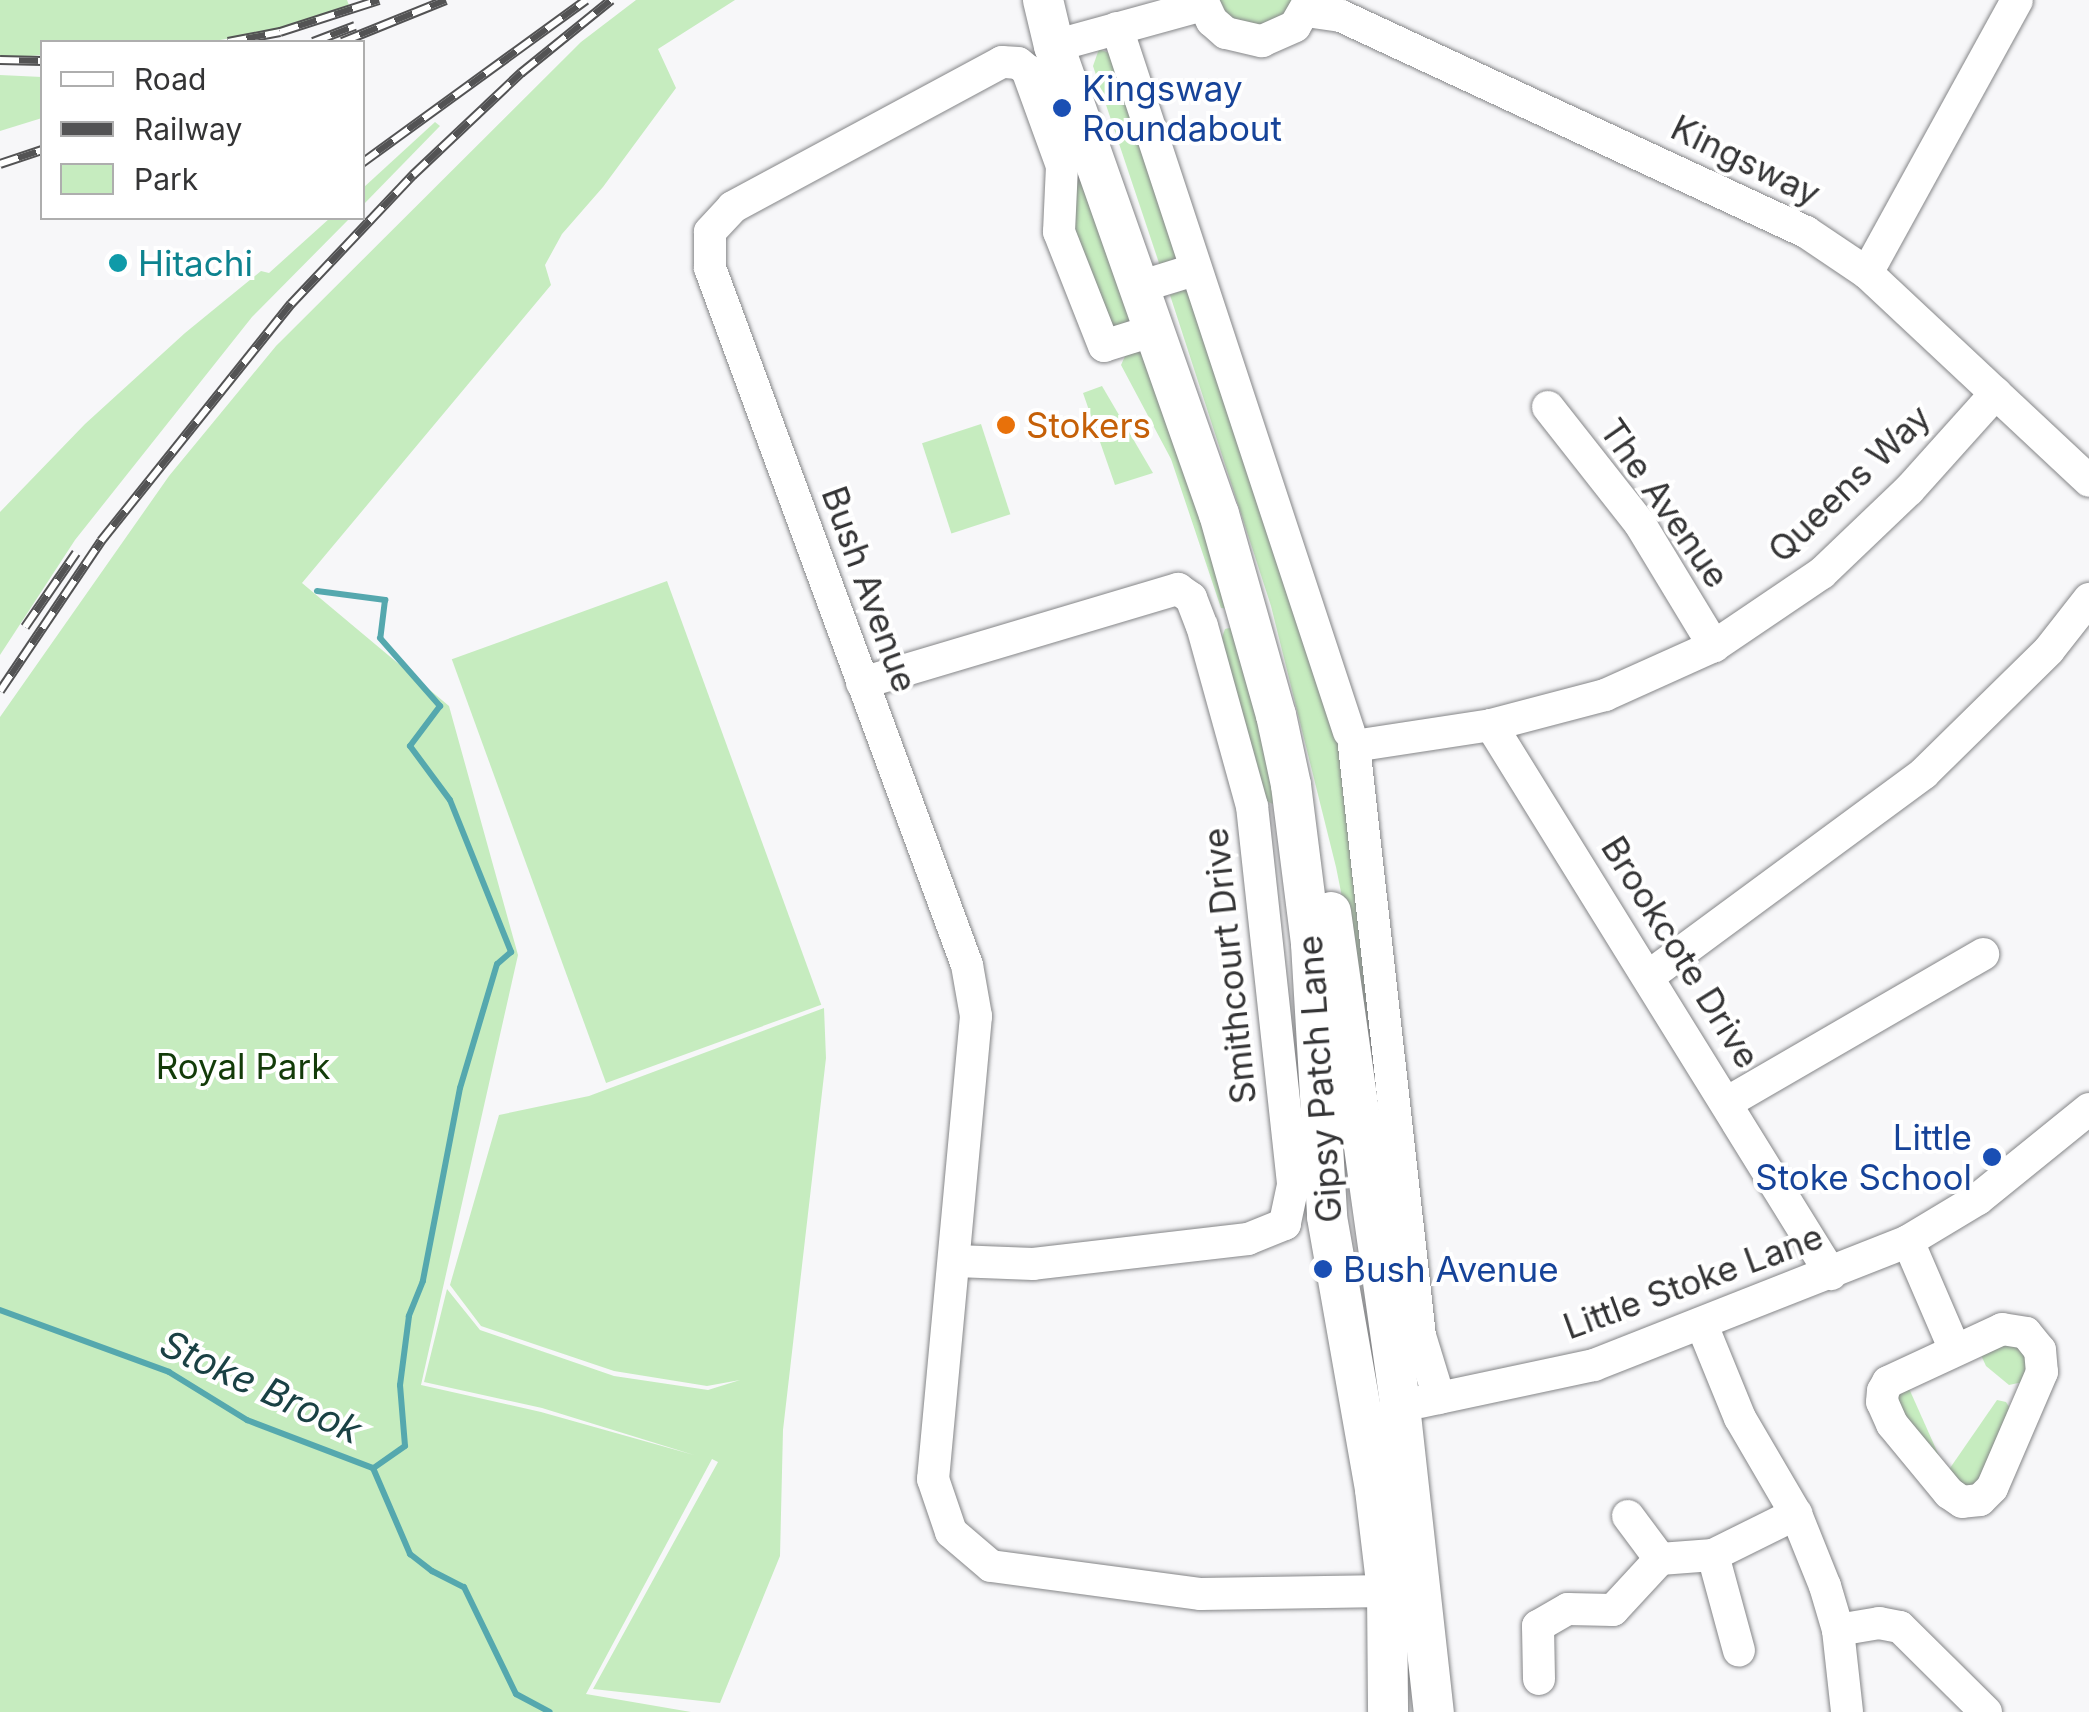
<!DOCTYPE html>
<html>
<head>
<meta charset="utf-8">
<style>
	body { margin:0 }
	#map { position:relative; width:2089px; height:1712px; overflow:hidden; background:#f7f7f9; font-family:Inter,sans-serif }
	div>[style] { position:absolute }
	.green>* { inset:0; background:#c6ecbf; transform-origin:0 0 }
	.stream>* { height:6px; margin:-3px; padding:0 3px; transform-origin:3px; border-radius:3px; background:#55a8ae }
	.roads { filter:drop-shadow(0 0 2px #858688) drop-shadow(0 0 2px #858688) }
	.minor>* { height:32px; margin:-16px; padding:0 16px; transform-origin:16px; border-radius:16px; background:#fff }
	.major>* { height:40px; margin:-20px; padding:0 20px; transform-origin:20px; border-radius:20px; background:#fff }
	.rail>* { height:10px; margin-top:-5px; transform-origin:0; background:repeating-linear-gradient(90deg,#fff 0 19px,#535354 0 38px); box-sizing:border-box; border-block:2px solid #535354 }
	.dots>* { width:28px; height:28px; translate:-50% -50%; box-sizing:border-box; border:5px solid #fff; border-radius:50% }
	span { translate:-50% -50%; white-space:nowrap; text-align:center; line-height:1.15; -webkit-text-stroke:8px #fff; paint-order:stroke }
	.transit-label { font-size:35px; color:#164399 }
	.left { translate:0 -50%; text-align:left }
	.right { translate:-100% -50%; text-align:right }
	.street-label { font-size:35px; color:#343435 }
	.culture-label { font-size:35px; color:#0d838f }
	.food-label { font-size:35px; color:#c56008 }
	.park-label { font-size:35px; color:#133b09 }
	.water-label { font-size:38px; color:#1a4144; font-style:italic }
	.legend { position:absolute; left:40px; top:40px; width:325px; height:180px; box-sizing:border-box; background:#fff; border:2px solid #aeaeae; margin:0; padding:12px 18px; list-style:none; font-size:30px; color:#343435 }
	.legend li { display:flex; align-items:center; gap:20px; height:50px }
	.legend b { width:50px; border:2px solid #aeaeae }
</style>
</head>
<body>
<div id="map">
	<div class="green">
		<i style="clip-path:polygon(0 0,347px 0,350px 8px,273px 31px,208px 42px,42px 42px,42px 55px,18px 57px,0 56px)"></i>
		<i style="clip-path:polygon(636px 0,735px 0,658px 49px,676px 88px,603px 187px,562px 234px,545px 265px,551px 285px,302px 583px,449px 706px,518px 955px,421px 1385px,541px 1412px,694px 1455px,542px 1408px,424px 1382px,447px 1289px,480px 1330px,614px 1376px,708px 1390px,740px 1380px,707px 1386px,614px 1371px,481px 1326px,450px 1285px,499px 1115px,589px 1096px,824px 1008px,826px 1058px,783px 1430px,780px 1556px,720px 1703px,593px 1689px,718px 1462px,712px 1459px,586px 1694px,691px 1712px,0 1712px,0 717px,169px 476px,276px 346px,581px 42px)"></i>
		<i style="clip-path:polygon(1214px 0,1301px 0,1281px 26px,1238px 28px)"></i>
		<i style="clip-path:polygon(1099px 49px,1114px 55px,1182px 257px,1160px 266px,1093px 66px)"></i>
		<i style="clip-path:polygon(0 75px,42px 77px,42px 118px,0 131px)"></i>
		<i style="clip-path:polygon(435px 122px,440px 126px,363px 205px,363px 188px)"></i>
		<i style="clip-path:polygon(1072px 174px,1088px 186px,1135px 323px,1114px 329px,1068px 224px)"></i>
		<i style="clip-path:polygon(330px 218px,350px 218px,252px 317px,75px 540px,0 655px,0 512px,85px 424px,185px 333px,261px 271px,269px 273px)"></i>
		<i style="clip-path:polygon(1192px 287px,1346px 747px,1383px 1080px,1368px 1089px,1351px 942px,1336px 867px,1271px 606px,1170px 295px)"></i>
		<i style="clip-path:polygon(1145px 347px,1234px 609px,1221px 608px,1171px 459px,1121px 365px,1126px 354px)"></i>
		<i style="clip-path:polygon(1102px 386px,1153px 473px,1115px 485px,1083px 393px)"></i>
		<i style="left:981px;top:424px;width:95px;height:62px;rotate:72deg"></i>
		<i style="left:667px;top:581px;width:451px;height:229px;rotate:70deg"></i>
		<i style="clip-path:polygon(1237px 626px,1277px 772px,1273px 804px,1264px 800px,1219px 646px,1225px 629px)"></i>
		<i style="clip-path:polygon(1999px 1344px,2020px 1348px,2027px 1362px,2023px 1382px,2009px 1385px,1986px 1366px,1980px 1353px)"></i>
		<i style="clip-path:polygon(1907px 1384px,1940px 1458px,1928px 1459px,1893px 1395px)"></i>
		<i style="clip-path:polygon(1997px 1400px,2006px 1402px,2013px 1413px,1972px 1491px,1947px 1478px,1948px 1471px)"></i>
	</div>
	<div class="stream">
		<i style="left:317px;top:591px;width:69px;rotate:7.5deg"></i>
		<i style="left:385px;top:600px;width:38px;rotate:97deg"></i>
		<i style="left:380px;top:638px;width:91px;rotate:48.6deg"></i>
		<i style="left:440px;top:706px;width:50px;rotate:126.9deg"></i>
		<i style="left:410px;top:746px;width:67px;rotate:53.5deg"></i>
		<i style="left:450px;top:800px;width:164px;rotate:68.1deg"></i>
		<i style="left:511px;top:952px;width:18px;rotate:139deg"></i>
		<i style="left:497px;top:964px;width:129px;rotate:106.6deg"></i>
		<i style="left:460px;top:1088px;width:197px;rotate:100.9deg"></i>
		<i style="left:423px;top:1281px;width:38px;rotate:112deg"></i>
		<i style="left:409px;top:1316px;width:70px;rotate:97.4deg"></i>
		<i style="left:400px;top:1385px;width:61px;rotate:85.3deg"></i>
		<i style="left:405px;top:1446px;width:39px;rotate:145deg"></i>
		<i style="left:0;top:1310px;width:180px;rotate:20.1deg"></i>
		<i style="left:169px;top:1372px;width:92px;rotate:31.6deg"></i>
		<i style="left:247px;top:1420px;width:135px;rotate:20.9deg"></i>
		<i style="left:373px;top:1468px;width:94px;rotate:66.7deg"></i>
		<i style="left:410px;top:1554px;width:28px;rotate:38deg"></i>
		<i style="left:432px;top:1571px;width:36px;rotate:27deg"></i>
		<i style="left:464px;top:1587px;width:119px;rotate:64.1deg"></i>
		<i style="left:516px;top:1694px;width:38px;rotate:28deg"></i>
	</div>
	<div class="roads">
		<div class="minor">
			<i style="left:1202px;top:0;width:23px;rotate:65deg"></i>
			<i style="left:1212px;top:21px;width:18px;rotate:41deg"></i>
			<i style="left:1226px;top:33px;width:37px;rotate:13deg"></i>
			<i style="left:1262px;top:41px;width:36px;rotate:-24deg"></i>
			<i style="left:1295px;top:26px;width:30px;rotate:-60deg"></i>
			<i style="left:1306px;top:11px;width:35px;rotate:8deg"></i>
			<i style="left:1341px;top:16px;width:513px;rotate:24.92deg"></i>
			<i style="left:1806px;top:232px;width:73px;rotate:33.9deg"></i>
			<i style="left:1867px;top:273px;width:304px;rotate:43.1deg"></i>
			<i style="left:1117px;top:28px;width:741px;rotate:71.76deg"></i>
			<i style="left:1054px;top:46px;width:155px;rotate:-15.4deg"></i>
			<i style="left:1867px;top:273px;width:311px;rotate:-61.2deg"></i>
			<i style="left:1139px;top:287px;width:58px;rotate:-17.2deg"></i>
			<i style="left:1155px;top:330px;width:53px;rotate:162.6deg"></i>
			<i style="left:1104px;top:346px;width:123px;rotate:-111.5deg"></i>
			<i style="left:1059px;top:232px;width:66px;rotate:-87.4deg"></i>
			<i style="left:1062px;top:166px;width:102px;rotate:-110deg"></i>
			<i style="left:1027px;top:70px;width:11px;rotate:-142deg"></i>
			<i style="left:1018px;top:63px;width:16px;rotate:-176deg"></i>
			<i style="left:1002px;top:62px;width:306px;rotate:151.7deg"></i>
			<i style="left:733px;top:207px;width:34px;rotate:133deg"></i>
			<i style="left:710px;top:232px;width:36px;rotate:90deg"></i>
			<i style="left:710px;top:268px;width:743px;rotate:69.76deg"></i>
			<i style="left:967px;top:965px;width:52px;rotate:80deg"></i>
			<i style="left:976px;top:1016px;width:465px;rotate:95.3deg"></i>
			<i style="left:933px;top:1479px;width:56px;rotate:71.2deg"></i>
			<i style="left:951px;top:1532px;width:52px;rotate:40.4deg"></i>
			<i style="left:991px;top:1566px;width:212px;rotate:7.6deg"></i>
			<i style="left:1201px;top:1594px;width:186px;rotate:-0.9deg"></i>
			<i style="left:1548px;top:407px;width:149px;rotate:51.8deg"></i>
			<i style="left:1640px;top:524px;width:143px;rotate:58.8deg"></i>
			<i style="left:862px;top:683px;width:330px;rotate:-16.6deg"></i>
			<i style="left:1178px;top:589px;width:16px;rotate:35deg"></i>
			<i style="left:1191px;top:598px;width:30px;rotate:69deg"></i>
			<i style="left:1202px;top:626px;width:187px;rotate:74.5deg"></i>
			<i style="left:1252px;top:806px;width:381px;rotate:83.8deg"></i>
			<i style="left:1293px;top:1185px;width:40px;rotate:102deg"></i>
			<i style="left:1285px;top:1224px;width:40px;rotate:158deg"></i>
			<i style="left:1248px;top:1239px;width:216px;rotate:173.4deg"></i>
			<i style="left:1033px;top:1264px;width:77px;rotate:-177.8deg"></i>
			<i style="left:1491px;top:725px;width:646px;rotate:58.23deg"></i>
			<i style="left:1649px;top:976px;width:342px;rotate:-36.4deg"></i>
			<i style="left:1924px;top:773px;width:175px;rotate:-44.5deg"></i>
			<i style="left:2049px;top:650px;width:65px;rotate:-51.9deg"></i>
			<i style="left:1728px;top:1102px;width:295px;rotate:-30.1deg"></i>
			<i style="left:1908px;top:1241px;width:116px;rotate:66.7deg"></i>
			<i style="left:1702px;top:1325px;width:100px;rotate:67.8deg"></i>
			<i style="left:1740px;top:1418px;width:111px;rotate:59.7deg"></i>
			<i style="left:1796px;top:1514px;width:78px;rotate:68.1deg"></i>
			<i style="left:1825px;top:1586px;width:46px;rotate:73.5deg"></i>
			<i style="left:1838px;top:1630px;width:82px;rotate:83.7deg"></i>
			<i style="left:2002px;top:1329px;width:24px;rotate:9deg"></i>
			<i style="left:2026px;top:1333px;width:22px;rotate:51deg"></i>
			<i style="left:2040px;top:1350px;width:22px;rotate:85deg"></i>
			<i style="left:2042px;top:1372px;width:126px;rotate:113.3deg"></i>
			<i style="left:1992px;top:1488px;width:17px;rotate:135deg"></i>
			<i style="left:1980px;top:1500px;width:18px;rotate:174deg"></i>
			<i style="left:1962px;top:1502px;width:16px;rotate:-145deg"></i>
			<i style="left:1949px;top:1493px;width:89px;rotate:-129.6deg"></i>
			<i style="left:1892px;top:1424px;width:24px;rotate:-114deg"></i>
			<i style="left:1882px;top:1402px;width:11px;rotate:-85deg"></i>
			<i style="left:1883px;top:1391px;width:10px;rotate:-61deg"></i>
			<i style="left:1888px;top:1382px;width:126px;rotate:-24.9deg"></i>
			<i style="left:1439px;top:1398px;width:65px;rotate:-107deg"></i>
			<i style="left:1420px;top:1336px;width:594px;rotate:-96.38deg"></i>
			<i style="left:1354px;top:746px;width:139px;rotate:-8.7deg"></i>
			<i style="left:1491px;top:725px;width:118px;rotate:-14.7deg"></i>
			<i style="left:1605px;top:695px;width:120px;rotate:-24.2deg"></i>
			<i style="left:1714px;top:646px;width:130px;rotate:-34.1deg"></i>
			<i style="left:1822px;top:573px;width:120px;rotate:-43.7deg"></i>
			<i style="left:1909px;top:490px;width:130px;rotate:-48.1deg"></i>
			<i style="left:1420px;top:1402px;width:178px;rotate:-12deg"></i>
			<i style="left:1594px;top:1365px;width:338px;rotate:-21.5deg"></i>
			<i style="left:1908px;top:1241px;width:82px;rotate:-31deg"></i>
			<i style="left:1978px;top:1199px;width:143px;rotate:-39deg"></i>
			<i style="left:1628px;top:1516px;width:54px;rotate:53.3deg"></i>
			<i style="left:1713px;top:1555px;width:99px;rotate:74.8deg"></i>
			<i style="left:1838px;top:1630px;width:42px;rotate:-9.7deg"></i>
			<i style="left:1879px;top:1623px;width:21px;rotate:11deg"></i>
			<i style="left:1900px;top:1627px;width:121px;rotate:44.7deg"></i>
			<i style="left:1539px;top:1679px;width:53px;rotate:-91.1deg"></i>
			<i style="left:1538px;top:1626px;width:34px;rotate:-30deg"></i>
			<i style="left:1568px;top:1609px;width:45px;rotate:1.3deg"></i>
			<i style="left:1613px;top:1610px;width:69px;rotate:-47.3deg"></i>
			<i style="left:1660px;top:1559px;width:53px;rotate:-4.3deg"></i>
			<i style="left:1713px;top:1555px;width:93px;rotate:-26.3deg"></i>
		</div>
		<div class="major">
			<i style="left:1043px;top:0;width:47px;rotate:76.6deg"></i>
			<i style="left:1054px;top:46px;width:496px;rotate:70.6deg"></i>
			<i style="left:1219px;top:514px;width:209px;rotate:74.2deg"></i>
			<i style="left:1276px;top:715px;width:72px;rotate:77.9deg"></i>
			<i style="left:1291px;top:785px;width:160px;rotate:82.8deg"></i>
			<i style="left:1311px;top:944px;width:273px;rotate:86.6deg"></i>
			<i style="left:1327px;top:1217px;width:277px;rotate:80deg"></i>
			<i style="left:1375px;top:1490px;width:102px;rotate:83.2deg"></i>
			<i style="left:1387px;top:1591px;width:121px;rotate:89.5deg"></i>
			<i style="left:1331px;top:912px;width:499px;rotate:82deg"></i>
			<i style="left:1400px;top:1406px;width:308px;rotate:83.7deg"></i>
		</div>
	</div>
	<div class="rail">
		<i style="left:228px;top:42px;width:53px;rotate:-10.9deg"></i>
		<i style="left:280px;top:32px;width:104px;rotate:-17.9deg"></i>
		<i style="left:313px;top:42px;width:45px;rotate:-20.9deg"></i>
		<i style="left:342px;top:42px;width:112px;rotate:-22deg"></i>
		<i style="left:0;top:60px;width:42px;rotate:1.4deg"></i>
		<i style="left:362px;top:163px;width:277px;rotate:-36deg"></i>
		<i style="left:0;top:164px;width:44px;rotate:-18.4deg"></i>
		<i style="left:25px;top:627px;width:90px;rotate:-55.4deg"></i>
		<i style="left:0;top:691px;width:181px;rotate:-56deg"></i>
		<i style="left:101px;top:541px;width:304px;rotate:-51.3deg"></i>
		<i style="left:291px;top:304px;width:178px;rotate:-46.6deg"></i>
		<i style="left:413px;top:175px;width:149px;rotate:-43.4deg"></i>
		<i style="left:521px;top:73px;width:116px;rotate:-39deg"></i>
	</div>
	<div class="dots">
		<i style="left:1062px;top:108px;background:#1a4fb4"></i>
		<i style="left:118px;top:263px;background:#0f9aa8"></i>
		<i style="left:1006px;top:425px;background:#e8710a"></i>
		<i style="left:1992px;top:1157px;background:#1a4fb4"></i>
		<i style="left:1323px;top:1269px;background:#1a4fb4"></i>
	</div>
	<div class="transit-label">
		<span class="left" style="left:1082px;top:108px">Kingsway<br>Roundabout</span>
		<span class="right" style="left:1972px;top:1157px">Little<br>Stoke School</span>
		<span class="left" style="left:1343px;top:1269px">Bush Avenue</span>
	</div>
	<div class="street-label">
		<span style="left:1746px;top:160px;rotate:26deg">Kingsway</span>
		<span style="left:1849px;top:483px;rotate:-44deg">Queens Way</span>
		<span style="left:1665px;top:503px;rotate:55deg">The Avenue</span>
		<span style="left:870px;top:589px;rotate:70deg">Bush Avenue</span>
		<span style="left:1681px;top:952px;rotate:58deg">Brookcote Drive</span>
		<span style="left:1229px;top:966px;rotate:-96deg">Smithcourt Drive</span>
		<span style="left:1319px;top:1079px;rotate:-94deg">Gipsy Patch Lane</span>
		<span style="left:1693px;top:1281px;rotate:-20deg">Little Stoke Lane</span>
	</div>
	<div class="culture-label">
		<span class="left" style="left:138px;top:263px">Hitachi</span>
	</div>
	<div class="food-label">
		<span class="left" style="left:1026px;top:425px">Stokers</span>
	</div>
	<div class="park-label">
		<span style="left:243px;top:1066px">Royal Park</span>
	</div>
	<div class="water-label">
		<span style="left:261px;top:1387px;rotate:25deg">Stoke Brook</span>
	</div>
	<ul class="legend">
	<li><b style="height:12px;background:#fff"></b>Road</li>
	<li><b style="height:12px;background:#535354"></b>Railway</li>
	<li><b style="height:28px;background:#c6ecbf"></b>Park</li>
	</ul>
</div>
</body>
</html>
